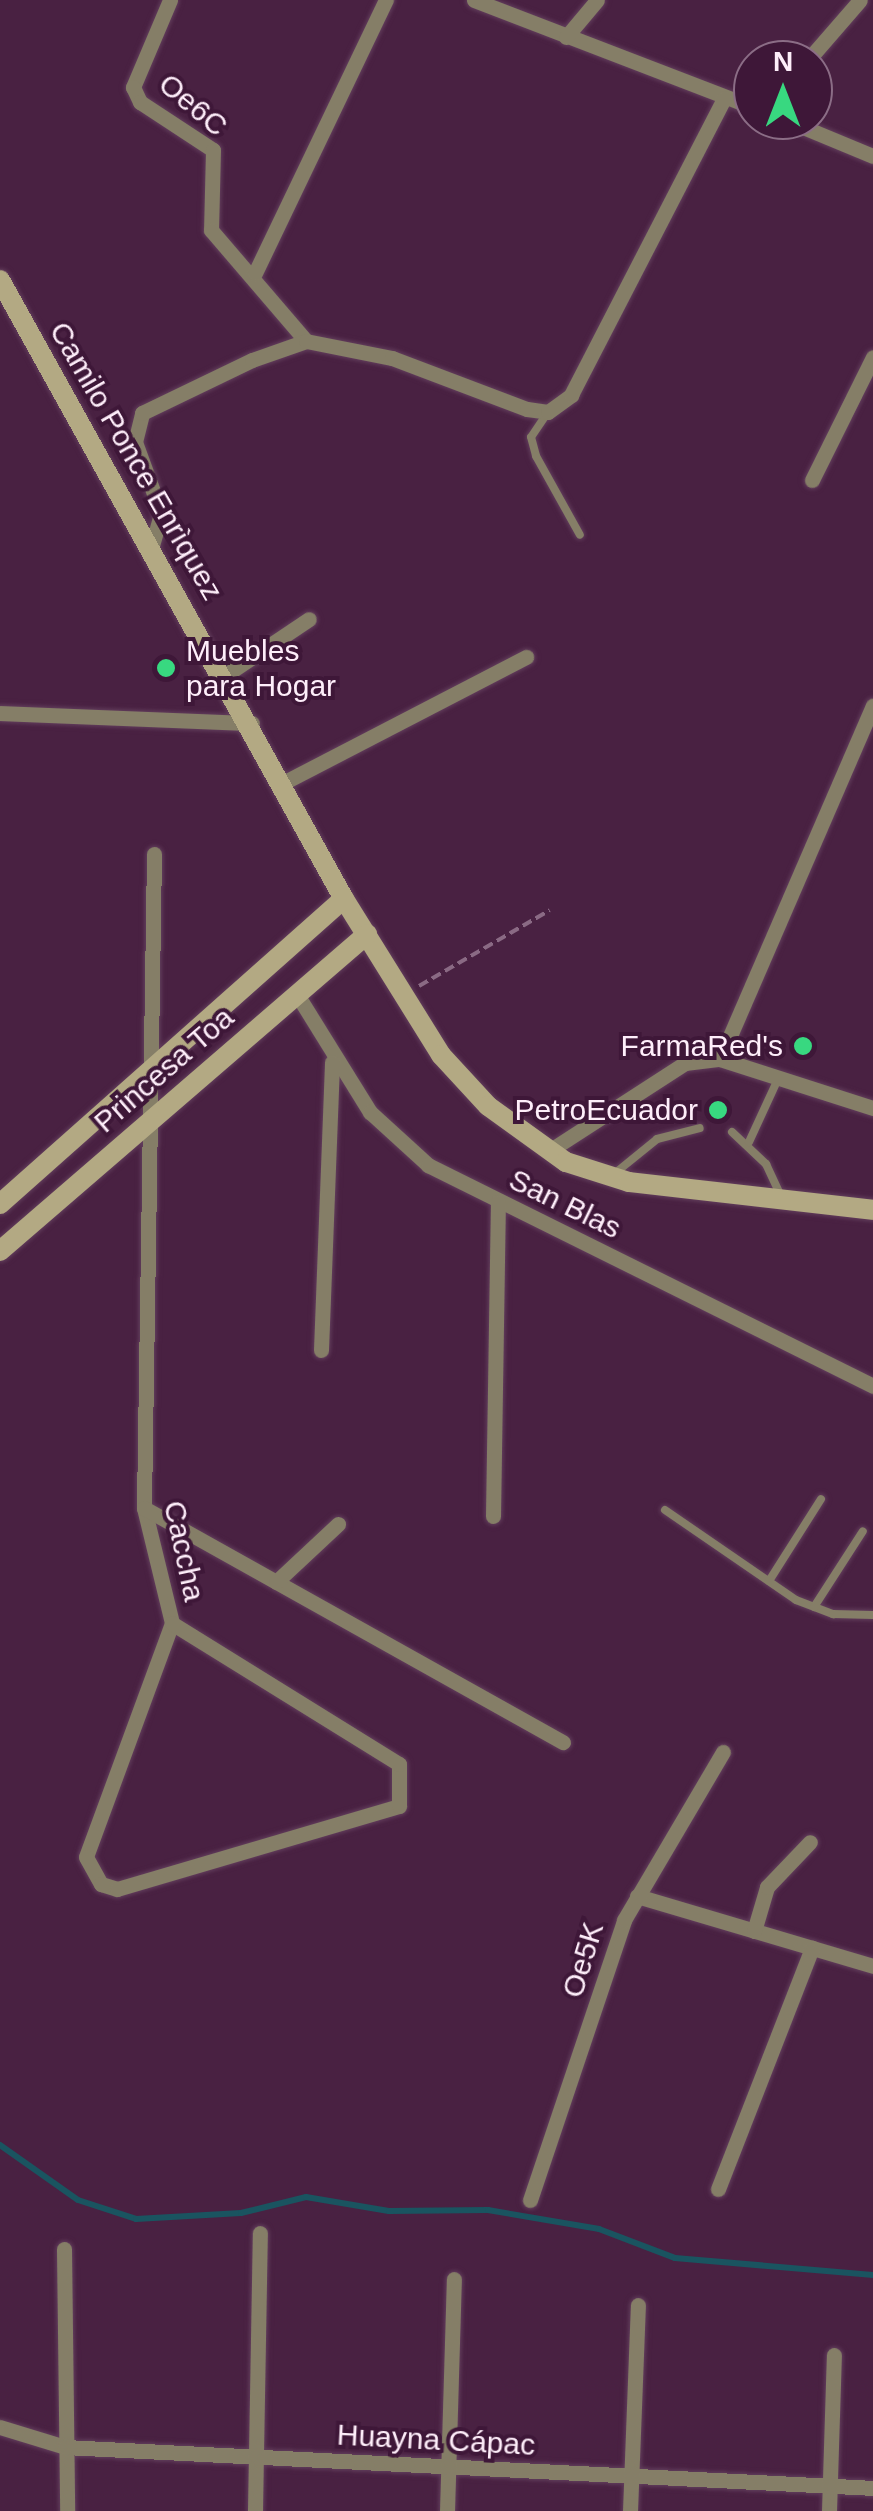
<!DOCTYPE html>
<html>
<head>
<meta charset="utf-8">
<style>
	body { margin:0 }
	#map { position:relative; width:873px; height:2511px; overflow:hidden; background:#492142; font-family:Arial,sans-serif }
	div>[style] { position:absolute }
	.stream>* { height:6px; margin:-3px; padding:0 3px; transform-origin:3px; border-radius:3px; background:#1a5460 }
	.path>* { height:4px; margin-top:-2px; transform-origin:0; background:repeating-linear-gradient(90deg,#8a6a84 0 10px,transparent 0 15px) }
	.roads { filter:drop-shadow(0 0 2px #623e5c) drop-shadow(0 0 2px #623e5c) }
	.lane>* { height:8px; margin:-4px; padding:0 4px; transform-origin:4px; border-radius:4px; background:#857e67 }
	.street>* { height:15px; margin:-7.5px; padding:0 7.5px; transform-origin:7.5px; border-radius:7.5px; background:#857e67 }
	.secondary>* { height:20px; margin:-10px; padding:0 10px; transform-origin:10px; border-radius:10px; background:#b3a983 }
	.dots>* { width:28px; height:28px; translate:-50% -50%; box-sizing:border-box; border:5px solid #3e1738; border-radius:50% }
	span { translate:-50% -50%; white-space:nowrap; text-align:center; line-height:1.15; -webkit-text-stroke:8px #3e1738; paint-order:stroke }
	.street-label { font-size:30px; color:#feeefa }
	.poi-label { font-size:30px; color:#feeefa }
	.left { translate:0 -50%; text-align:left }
	.right { translate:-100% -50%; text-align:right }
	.north { position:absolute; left:733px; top:40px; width:100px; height:100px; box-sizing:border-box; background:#3e1738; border:2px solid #8b6d86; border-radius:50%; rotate:0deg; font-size:28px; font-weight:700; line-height:40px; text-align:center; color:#feeefa }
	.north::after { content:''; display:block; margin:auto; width:35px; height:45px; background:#38d880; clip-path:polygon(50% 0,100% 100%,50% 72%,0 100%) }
</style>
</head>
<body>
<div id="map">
	<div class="stream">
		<i style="left:0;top:2145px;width:95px;rotate:35.2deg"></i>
		<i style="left:78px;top:2200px;width:61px;rotate:18.1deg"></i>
		<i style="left:136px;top:2219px;width:105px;rotate:-3.3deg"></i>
		<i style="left:241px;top:2213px;width:67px;rotate:-13.8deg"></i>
		<i style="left:306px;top:2197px;width:84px;rotate:9.6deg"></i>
		<i style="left:389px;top:2211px;width:99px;rotate:-0.6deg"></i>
		<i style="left:488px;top:2210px;width:113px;rotate:9.7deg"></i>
		<i style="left:599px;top:2229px;width:81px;rotate:20.9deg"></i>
		<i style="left:675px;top:2258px;width:199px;rotate:4.9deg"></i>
	</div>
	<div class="path">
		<i style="left:419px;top:986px;width:151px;rotate:-30.1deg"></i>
	</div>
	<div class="roads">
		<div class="lane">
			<i style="left:548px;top:412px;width:30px;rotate:124deg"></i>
			<i style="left:531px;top:437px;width:20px;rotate:75deg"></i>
			<i style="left:536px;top:456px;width:90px;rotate:60.9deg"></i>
			<i style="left:732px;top:1132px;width:47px;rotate:43.3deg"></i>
			<i style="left:766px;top:1164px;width:38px;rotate:65deg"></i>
			<i style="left:749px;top:1142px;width:69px;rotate:-65.3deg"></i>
			<i style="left:614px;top:1174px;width:55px;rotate:-39.1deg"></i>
			<i style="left:657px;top:1139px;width:44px;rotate:-14.3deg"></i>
			<i style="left:665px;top:1510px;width:159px;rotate:34.5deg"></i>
			<i style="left:796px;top:1600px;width:40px;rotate:21deg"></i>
			<i style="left:833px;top:1614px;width:40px;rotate:1.4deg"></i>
			<i style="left:769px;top:1581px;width:97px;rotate:-57.6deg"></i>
			<i style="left:814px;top:1607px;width:90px;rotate:-57.2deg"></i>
		</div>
		<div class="street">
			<i style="left:170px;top:0;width:95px;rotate:113deg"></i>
			<i style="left:133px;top:87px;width:17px;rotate:65deg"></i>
			<i style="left:140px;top:102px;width:87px;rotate:33.3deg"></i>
			<i style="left:213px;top:150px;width:80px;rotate:91.4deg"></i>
			<i style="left:211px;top:230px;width:146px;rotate:49.4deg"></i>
			<i style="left:474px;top:0;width:299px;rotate:21deg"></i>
			<i style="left:566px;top:37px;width:48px;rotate:-50deg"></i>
			<i style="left:808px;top:60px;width:79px;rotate:-49.1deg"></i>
			<i style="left:786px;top:120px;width:94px;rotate:22.5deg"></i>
			<i style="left:255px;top:273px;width:303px;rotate:-64.4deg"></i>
			<i style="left:812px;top:480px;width:137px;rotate:-63.6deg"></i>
			<i style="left:151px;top:549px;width:37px;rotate:-74deg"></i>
			<i style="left:161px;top:513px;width:76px;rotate:-110.1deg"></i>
			<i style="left:135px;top:442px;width:30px;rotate:-76deg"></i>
			<i style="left:142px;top:413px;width:122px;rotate:-25.7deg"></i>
			<i style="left:252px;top:360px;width:57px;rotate:-19.4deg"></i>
			<i style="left:306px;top:341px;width:88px;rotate:11.2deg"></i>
			<i style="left:392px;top:358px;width:144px;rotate:20.7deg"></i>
			<i style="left:527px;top:409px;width:21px;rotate:8deg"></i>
			<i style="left:548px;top:412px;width:29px;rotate:-36deg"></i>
			<i style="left:571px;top:395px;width:334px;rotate:-62.7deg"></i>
			<i style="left:224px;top:676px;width:102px;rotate:-33.8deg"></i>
			<i style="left:0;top:713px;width:252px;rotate:2.3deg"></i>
			<i style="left:283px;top:783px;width:274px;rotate:-27.4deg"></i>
			<i style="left:154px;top:854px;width:654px;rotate:90.88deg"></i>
			<i style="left:144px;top:1508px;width:118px;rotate:76.3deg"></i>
			<i style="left:172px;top:1623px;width:249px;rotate:110.2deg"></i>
			<i style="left:86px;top:1857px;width:31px;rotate:61deg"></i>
			<i style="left:101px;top:1884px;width:17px;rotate:17deg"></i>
			<i style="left:117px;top:1889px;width:294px;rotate:-16.4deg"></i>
			<i style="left:399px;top:1806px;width:42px;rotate:-90deg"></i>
			<i style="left:399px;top:1764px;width:267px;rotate:-148.2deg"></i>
			<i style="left:298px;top:996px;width:137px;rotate:58.2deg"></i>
			<i style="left:370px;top:1112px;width:79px;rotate:42.4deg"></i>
			<i style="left:428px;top:1165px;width:497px;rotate:26.4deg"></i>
			<i style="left:720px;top:1059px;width:385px;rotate:-66.6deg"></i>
			<i style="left:549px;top:1151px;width:162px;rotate:-32.9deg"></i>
			<i style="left:685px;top:1063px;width:35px;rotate:-7deg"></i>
			<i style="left:720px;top:1059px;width:161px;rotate:17.8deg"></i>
			<i style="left:321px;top:1350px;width:288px;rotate:-87.8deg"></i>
			<i style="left:144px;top:1508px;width:480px;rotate:29.2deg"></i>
			<i style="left:493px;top:1516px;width:314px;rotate:-89.1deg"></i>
			<i style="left:276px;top:1582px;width:85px;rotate:-43.1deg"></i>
			<i style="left:637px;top:1896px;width:246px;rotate:16.5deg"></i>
			<i style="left:754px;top:1931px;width:46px;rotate:-73.5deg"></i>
			<i style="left:767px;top:1887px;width:62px;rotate:-46.3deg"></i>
			<i style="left:718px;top:2189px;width:259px;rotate:-68.7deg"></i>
			<i style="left:530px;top:2200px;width:295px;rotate:-71.4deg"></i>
			<i style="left:624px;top:1920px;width:195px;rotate:-59.5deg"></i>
			<i style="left:64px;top:2249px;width:262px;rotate:89.3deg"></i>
			<i style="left:0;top:2427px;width:68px;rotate:17.1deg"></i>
			<i style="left:65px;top:2447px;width:809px;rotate:2.9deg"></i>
			<i style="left:255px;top:2511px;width:278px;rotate:-89deg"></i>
			<i style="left:447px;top:2511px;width:232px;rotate:-88.3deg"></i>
			<i style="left:630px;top:2511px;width:206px;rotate:-87.8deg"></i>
			<i style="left:829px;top:2511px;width:156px;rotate:-88.2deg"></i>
		</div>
		<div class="secondary">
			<i style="left:0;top:280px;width:708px;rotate:60.94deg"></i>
			<i style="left:344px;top:899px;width:184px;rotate:58.1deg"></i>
			<i style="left:441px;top:1055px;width:69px;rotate:47.3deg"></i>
			<i style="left:488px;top:1106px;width:96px;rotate:35.7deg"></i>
			<i style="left:566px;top:1162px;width:66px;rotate:17.6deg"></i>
			<i style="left:629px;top:1182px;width:246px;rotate:6.5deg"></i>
			<i style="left:0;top:1204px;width:460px;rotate:-41.6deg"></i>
			<i style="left:0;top:1251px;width:485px;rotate:-40.8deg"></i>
		</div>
	</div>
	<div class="dots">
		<i style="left:166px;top:668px;background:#38d880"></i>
		<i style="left:803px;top:1046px;background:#38d880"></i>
		<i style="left:718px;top:1110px;background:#38d880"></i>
	</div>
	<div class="street-label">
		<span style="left:193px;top:105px;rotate:40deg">Oe6C</span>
		<span style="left:136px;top:461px;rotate:60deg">Camilo Ponce Enrìquez</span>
		<span style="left:164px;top:1070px;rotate:-41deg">Princesa Toa</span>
		<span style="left:565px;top:1204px;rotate:26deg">San Blas</span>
		<span style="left:184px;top:1551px;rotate:78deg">Caccha</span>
		<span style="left:583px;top:1960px;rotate:-73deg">Oe5K</span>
		<span style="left:436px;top:2440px;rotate:3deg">Huayna Cápac</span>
	</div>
	<div class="poi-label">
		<span class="left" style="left:186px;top:668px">Muebles<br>para Hogar</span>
		<span class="right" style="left:783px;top:1046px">FarmaRed's</span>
		<span class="right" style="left:698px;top:1110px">PetroEcuador</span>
	</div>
	<div class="north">N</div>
</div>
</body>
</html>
